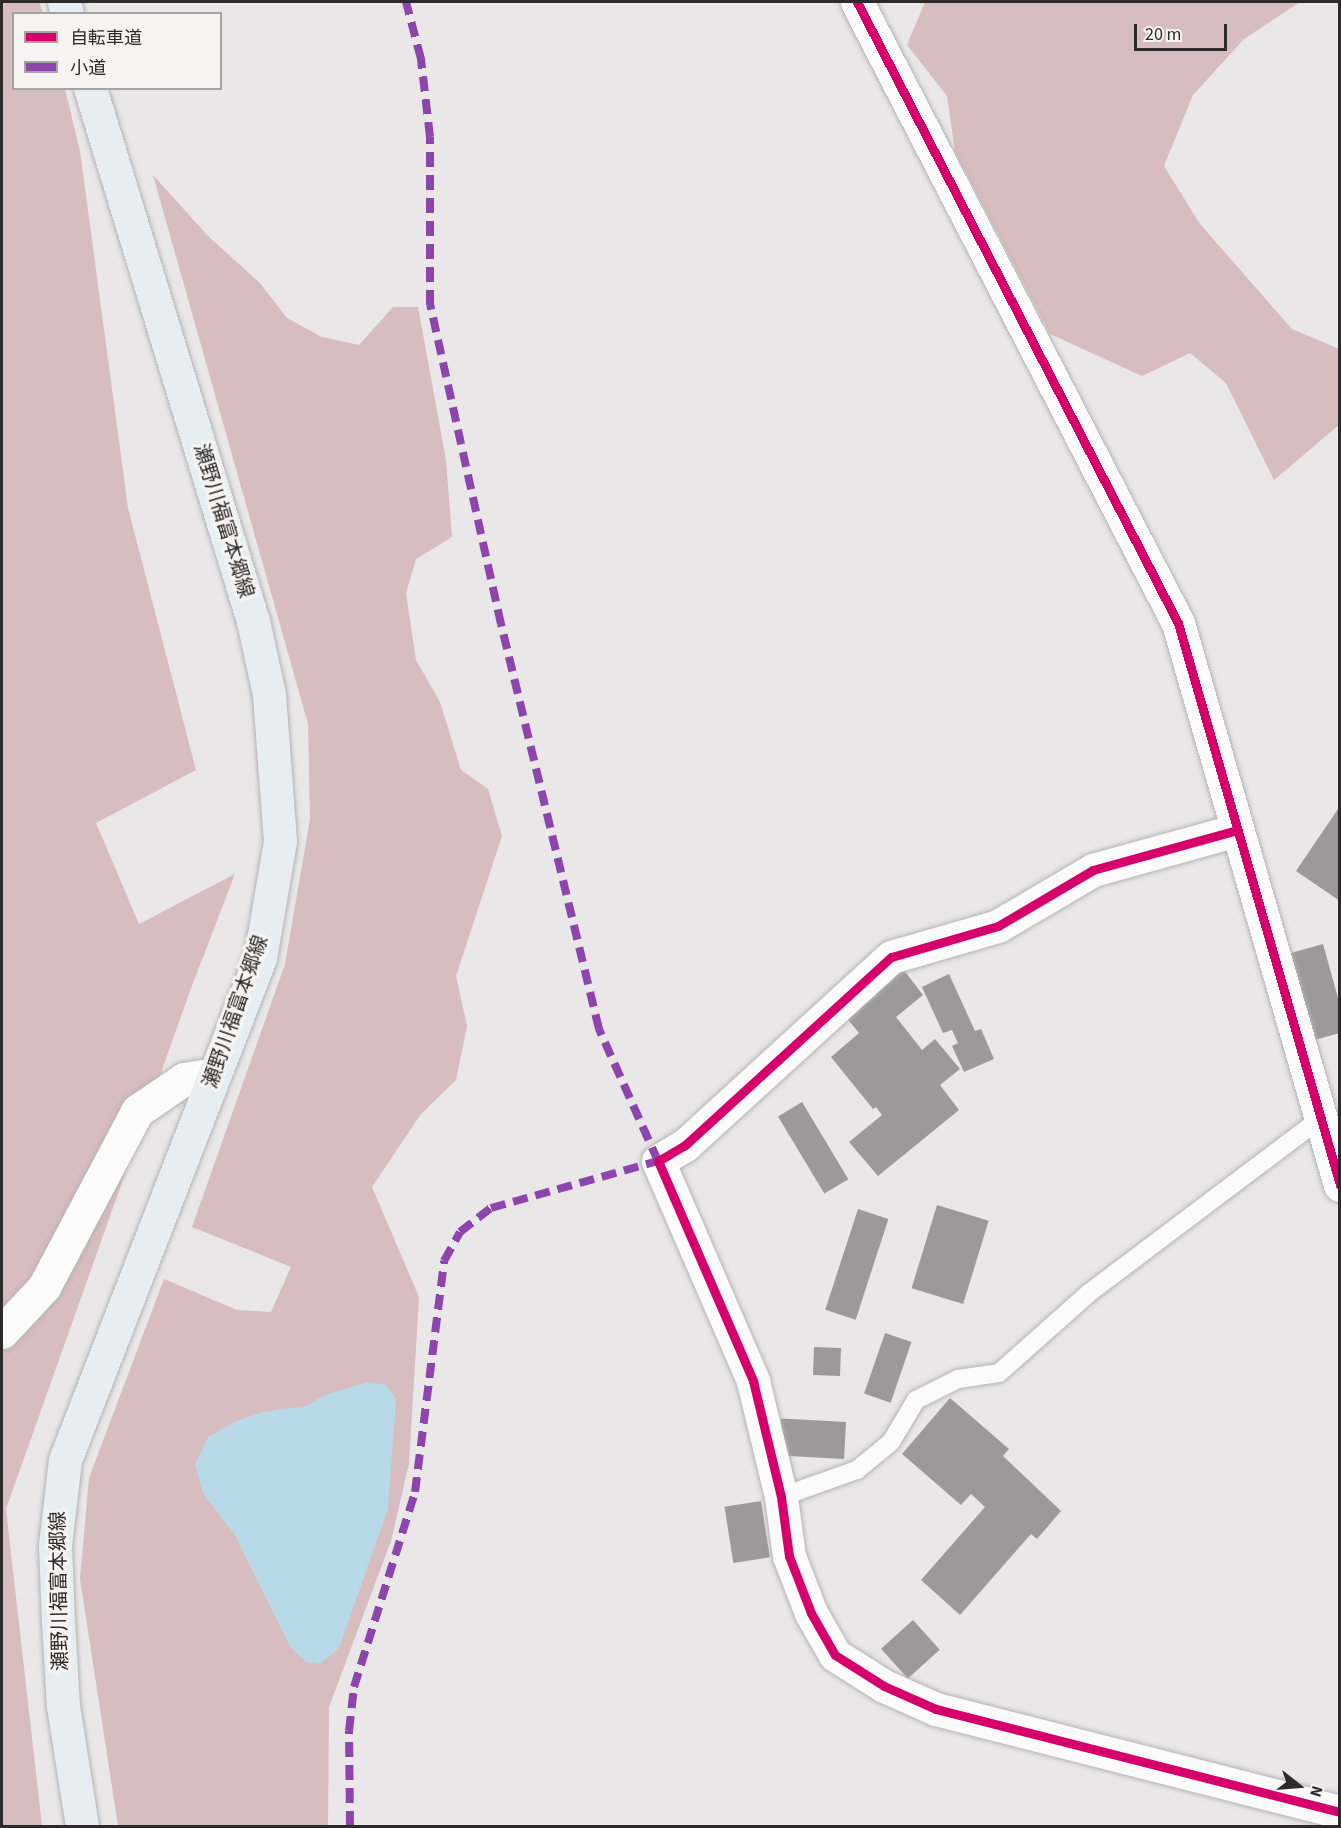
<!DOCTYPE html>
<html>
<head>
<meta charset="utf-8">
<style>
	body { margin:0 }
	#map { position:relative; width:1341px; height:1828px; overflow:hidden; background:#e9e7e7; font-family:"Source Sans 3","Noto Sans JP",sans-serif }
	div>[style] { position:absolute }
	.forest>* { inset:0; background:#d7bcc0 }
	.water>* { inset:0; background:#b8d9e7 }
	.building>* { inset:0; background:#9b9999; transform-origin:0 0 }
	.roads { filter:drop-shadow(0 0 2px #b5b3b4) drop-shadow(0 0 2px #b5b3b4) }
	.lane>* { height:18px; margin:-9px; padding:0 9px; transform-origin:9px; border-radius:9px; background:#fcfbfb }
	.street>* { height:33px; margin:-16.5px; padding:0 16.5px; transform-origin:16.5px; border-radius:16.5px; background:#fcfbfb }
	.secondary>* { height:33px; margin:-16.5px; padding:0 16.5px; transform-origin:16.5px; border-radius:16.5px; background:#fcfbfb }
	.primary>* { height:33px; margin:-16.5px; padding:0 16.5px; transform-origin:16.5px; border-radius:16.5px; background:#e6eef1 }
	.quiet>* { height:8px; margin-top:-4px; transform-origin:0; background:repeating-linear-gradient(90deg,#8e44ad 0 15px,transparent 0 23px) }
	.cycleway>* { height:9px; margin:-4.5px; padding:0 4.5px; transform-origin:4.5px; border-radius:4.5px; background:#d6006c }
	span { translate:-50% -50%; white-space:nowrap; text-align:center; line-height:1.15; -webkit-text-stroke:6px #f7f3f3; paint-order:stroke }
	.street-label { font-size:20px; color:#2c2a2a }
	.frame { position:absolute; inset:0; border:3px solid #2c2a2a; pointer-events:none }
	.legend { position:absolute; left:12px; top:12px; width:210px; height:78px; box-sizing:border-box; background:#f7f3f3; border:2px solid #a6a3a3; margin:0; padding:8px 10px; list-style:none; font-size:18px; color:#2c2a2a }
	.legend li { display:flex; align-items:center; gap:12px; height:30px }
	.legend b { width:30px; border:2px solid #a6a3a3 }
	.north { position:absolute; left:1269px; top:1756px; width:60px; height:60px; -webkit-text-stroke:4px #f7f3f3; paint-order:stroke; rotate:107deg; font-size:16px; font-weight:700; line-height:24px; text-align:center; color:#2c2a2a }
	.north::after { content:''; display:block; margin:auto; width:21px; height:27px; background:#2c2a2a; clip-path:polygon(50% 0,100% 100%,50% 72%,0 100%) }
	.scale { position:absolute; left:1134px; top:24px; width:93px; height:27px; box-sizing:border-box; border:3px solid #2c2a2a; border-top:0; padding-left:8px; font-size:18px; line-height:21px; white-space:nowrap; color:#2c2a2a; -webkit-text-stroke:4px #f7f3f3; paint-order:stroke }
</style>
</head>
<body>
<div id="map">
	<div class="forest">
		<i style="clip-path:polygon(2px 2px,39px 2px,43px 13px,14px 14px,14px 88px,65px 89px,80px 151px,128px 508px,196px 770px,96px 823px,139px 924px,235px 874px,190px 991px,6px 1509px,42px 1826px,2px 1826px)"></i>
		<i style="clip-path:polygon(925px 2px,1300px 2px,1244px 39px,1193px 95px,1164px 166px,1200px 224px,1292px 329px,1339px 349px,1339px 425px,1274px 480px,1226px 383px,1190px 353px,1142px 376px,1050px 334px,955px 152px,947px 96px,907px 45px)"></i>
		<i style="clip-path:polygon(153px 175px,208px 236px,260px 283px,287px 318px,322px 337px,359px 345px,393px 307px,418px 307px,446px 460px,452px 537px,416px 559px,406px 593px,416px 660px,440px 702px,461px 770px,488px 789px,502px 836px,456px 976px,467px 1026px,456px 1080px,421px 1114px,372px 1187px,419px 1297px,409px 1464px,391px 1541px,329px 1707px,328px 1826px,118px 1826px,80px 1579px,89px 1478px,164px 1279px,237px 1310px,271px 1312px,291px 1267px,192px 1227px,285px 964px,310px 819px,308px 724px)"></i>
	</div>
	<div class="water">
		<i style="clip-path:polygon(368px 1382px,386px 1385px,396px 1399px,388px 1509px,339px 1648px,320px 1664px,306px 1662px,291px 1648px,235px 1535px,203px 1494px,195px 1464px,208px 1437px,234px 1422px,262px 1412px,306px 1406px,325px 1395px)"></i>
	</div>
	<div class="building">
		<i style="clip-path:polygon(1340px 806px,1340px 901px,1296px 871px)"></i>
		<i style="clip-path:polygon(1323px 944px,1340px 1005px,1340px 1033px,1307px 1042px,1284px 955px)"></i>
		<i style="clip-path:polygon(903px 969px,923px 995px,896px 1017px,922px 1050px,935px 1039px,960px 1069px,940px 1085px,959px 1110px,878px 1176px,849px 1142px,882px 1115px,876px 1107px,873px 1109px,831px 1057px,859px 1033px,845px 1016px)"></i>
		<i style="clip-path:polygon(949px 974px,975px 1031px,981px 1029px,994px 1059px,964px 1072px,952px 1046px,958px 1043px,952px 1030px,943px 1033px,922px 987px)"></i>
		<i style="left:802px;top:1102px;width:90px;height:28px;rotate:59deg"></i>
		<i style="left:937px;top:1205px;width:54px;height:87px;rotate:17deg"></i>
		<i style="left:858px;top:1209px;width:32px;height:106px;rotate:18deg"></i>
		<i style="left:885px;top:1333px;width:28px;height:64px;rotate:19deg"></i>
		<i style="left:814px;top:1347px;width:27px;height:28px;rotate:2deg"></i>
		<i style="clip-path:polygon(950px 1398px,1009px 1449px,1003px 1456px,1061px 1511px,1037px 1539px,1031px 1534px,960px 1615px,921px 1580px,985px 1507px,971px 1494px,961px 1505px,902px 1454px)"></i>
		<i style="left:846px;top:1422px;width:37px;height:65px;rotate:93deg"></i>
		<i style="left:761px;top:1501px;width:57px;height:37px;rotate:81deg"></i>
		<i style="left:913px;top:1620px;width:40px;height:43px;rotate:48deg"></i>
	</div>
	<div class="roads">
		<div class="lane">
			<i style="left:781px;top:1497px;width:81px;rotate:-19.6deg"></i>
			<i style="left:857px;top:1470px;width:44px;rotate:-39.5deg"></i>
			<i style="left:891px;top:1442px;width:49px;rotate:-59.2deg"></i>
			<i style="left:916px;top:1400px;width:47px;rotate:-26.6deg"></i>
			<i style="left:958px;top:1379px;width:41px;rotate:-8.3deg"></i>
			<i style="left:999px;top:1373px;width:120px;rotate:-41.6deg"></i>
			<i style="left:1089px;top:1293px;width:289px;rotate:-37deg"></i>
		</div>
		<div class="street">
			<i style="left:1237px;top:830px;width:149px;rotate:164.5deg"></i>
			<i style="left:1093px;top:870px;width:110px;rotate:149.5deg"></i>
			<i style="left:998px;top:926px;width:111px;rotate:163.8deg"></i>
			<i style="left:891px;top:957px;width:279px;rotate:137.6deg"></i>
			<i style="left:685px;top:1145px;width:31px;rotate:149deg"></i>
			<i style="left:658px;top:1161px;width:240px;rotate:66.6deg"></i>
			<i style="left:753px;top:1381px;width:119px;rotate:76.4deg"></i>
			<i style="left:781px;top:1497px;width:60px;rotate:82.3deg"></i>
			<i style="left:789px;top:1556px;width:61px;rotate:68.9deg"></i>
			<i style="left:811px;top:1613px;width:48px;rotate:60.3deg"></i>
			<i style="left:835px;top:1655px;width:58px;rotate:32.3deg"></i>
			<i style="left:884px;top:1686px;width:57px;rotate:23.9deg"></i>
			<i style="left:936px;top:1709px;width:417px;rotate:14.3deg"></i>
			<i style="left:2px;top:1332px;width:62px;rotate:-47deg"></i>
			<i style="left:44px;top:1287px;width:199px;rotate:-62.1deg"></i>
			<i style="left:137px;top:1111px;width:57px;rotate:-34.2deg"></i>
			<i style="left:184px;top:1079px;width:31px;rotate:-9deg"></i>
		</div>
		<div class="secondary">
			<i style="left:857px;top:2px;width:699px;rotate:62.67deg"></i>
			<i style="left:1178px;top:623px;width:585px;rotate:73.92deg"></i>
		</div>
		<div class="primary">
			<i style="left:64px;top:2px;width:12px;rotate:76deg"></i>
			<i style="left:82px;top:1826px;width:121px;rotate:-99deg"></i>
			<i style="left:63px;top:1706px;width:83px;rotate:-93.4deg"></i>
			<i style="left:58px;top:1623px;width:78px;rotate:-92.2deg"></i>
			<i style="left:55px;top:1545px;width:86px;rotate:-83.3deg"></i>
			<i style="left:65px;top:1460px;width:539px;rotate:-68.77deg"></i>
			<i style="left:260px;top:958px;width:119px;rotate:-80.3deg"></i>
			<i style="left:280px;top:841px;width:147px;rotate:-94.3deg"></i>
			<i style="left:269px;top:694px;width:75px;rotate:-102.4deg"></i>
			<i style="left:253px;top:621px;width:557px;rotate:-107deg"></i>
		</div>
	</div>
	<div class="quiet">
		<i style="left:350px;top:1826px;width:95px;rotate:-90.6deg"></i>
		<i style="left:349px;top:1731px;width:44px;rotate:-83.5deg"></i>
		<i style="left:354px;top:1687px;width:204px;rotate:-72.6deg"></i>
		<i style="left:415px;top:1492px;width:233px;rotate:-82.8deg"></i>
		<i style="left:444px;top:1261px;width:33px;rotate:-61deg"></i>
		<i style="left:460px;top:1232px;width:39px;rotate:-38deg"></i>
		<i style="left:491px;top:1208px;width:173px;rotate:-15.7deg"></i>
		<i style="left:658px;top:1161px;width:145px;rotate:-114.1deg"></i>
		<i style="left:599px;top:1029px;width:417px;rotate:-103.6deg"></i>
		<i style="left:501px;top:624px;width:327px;rotate:-102.5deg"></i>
		<i style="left:430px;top:305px;width:168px;rotate:-90deg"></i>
		<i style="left:430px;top:137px;width:79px;rotate:-96.6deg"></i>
		<i style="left:421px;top:59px;width:59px;rotate:-104.7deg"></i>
	</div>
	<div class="cycleway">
		<i style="left:857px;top:2px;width:699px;rotate:62.67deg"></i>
		<i style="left:1178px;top:623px;width:585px;rotate:73.92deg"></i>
		<i style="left:1237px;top:830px;width:149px;rotate:164.5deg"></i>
		<i style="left:1093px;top:870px;width:110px;rotate:149.5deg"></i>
		<i style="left:998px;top:926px;width:111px;rotate:163.8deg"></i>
		<i style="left:891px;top:957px;width:279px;rotate:137.6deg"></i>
		<i style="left:685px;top:1145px;width:31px;rotate:149deg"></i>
		<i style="left:658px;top:1161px;width:240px;rotate:66.6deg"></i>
		<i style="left:753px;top:1381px;width:119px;rotate:76.4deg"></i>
		<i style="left:781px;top:1497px;width:60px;rotate:82.3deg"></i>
		<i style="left:789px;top:1556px;width:61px;rotate:68.9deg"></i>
		<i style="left:811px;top:1613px;width:48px;rotate:60.3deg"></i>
		<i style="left:835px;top:1655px;width:58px;rotate:32.3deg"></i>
		<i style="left:884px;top:1686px;width:57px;rotate:23.9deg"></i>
		<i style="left:936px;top:1709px;width:417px;rotate:14.3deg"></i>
	</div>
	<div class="street-label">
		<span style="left:223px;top:521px;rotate:73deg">瀬野川福富本郷線</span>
		<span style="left:236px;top:1012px;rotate:-71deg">瀬野川福富本郷線</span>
		<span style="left:60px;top:1591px;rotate:-91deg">瀬野川福富本郷線</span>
	</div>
	<div class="frame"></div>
	<ul class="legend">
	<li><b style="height:8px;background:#d6006c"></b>自転車道</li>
	<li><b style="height:8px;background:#8e44ad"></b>小道</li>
	</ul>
	<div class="north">N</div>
	<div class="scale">20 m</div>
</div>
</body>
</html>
